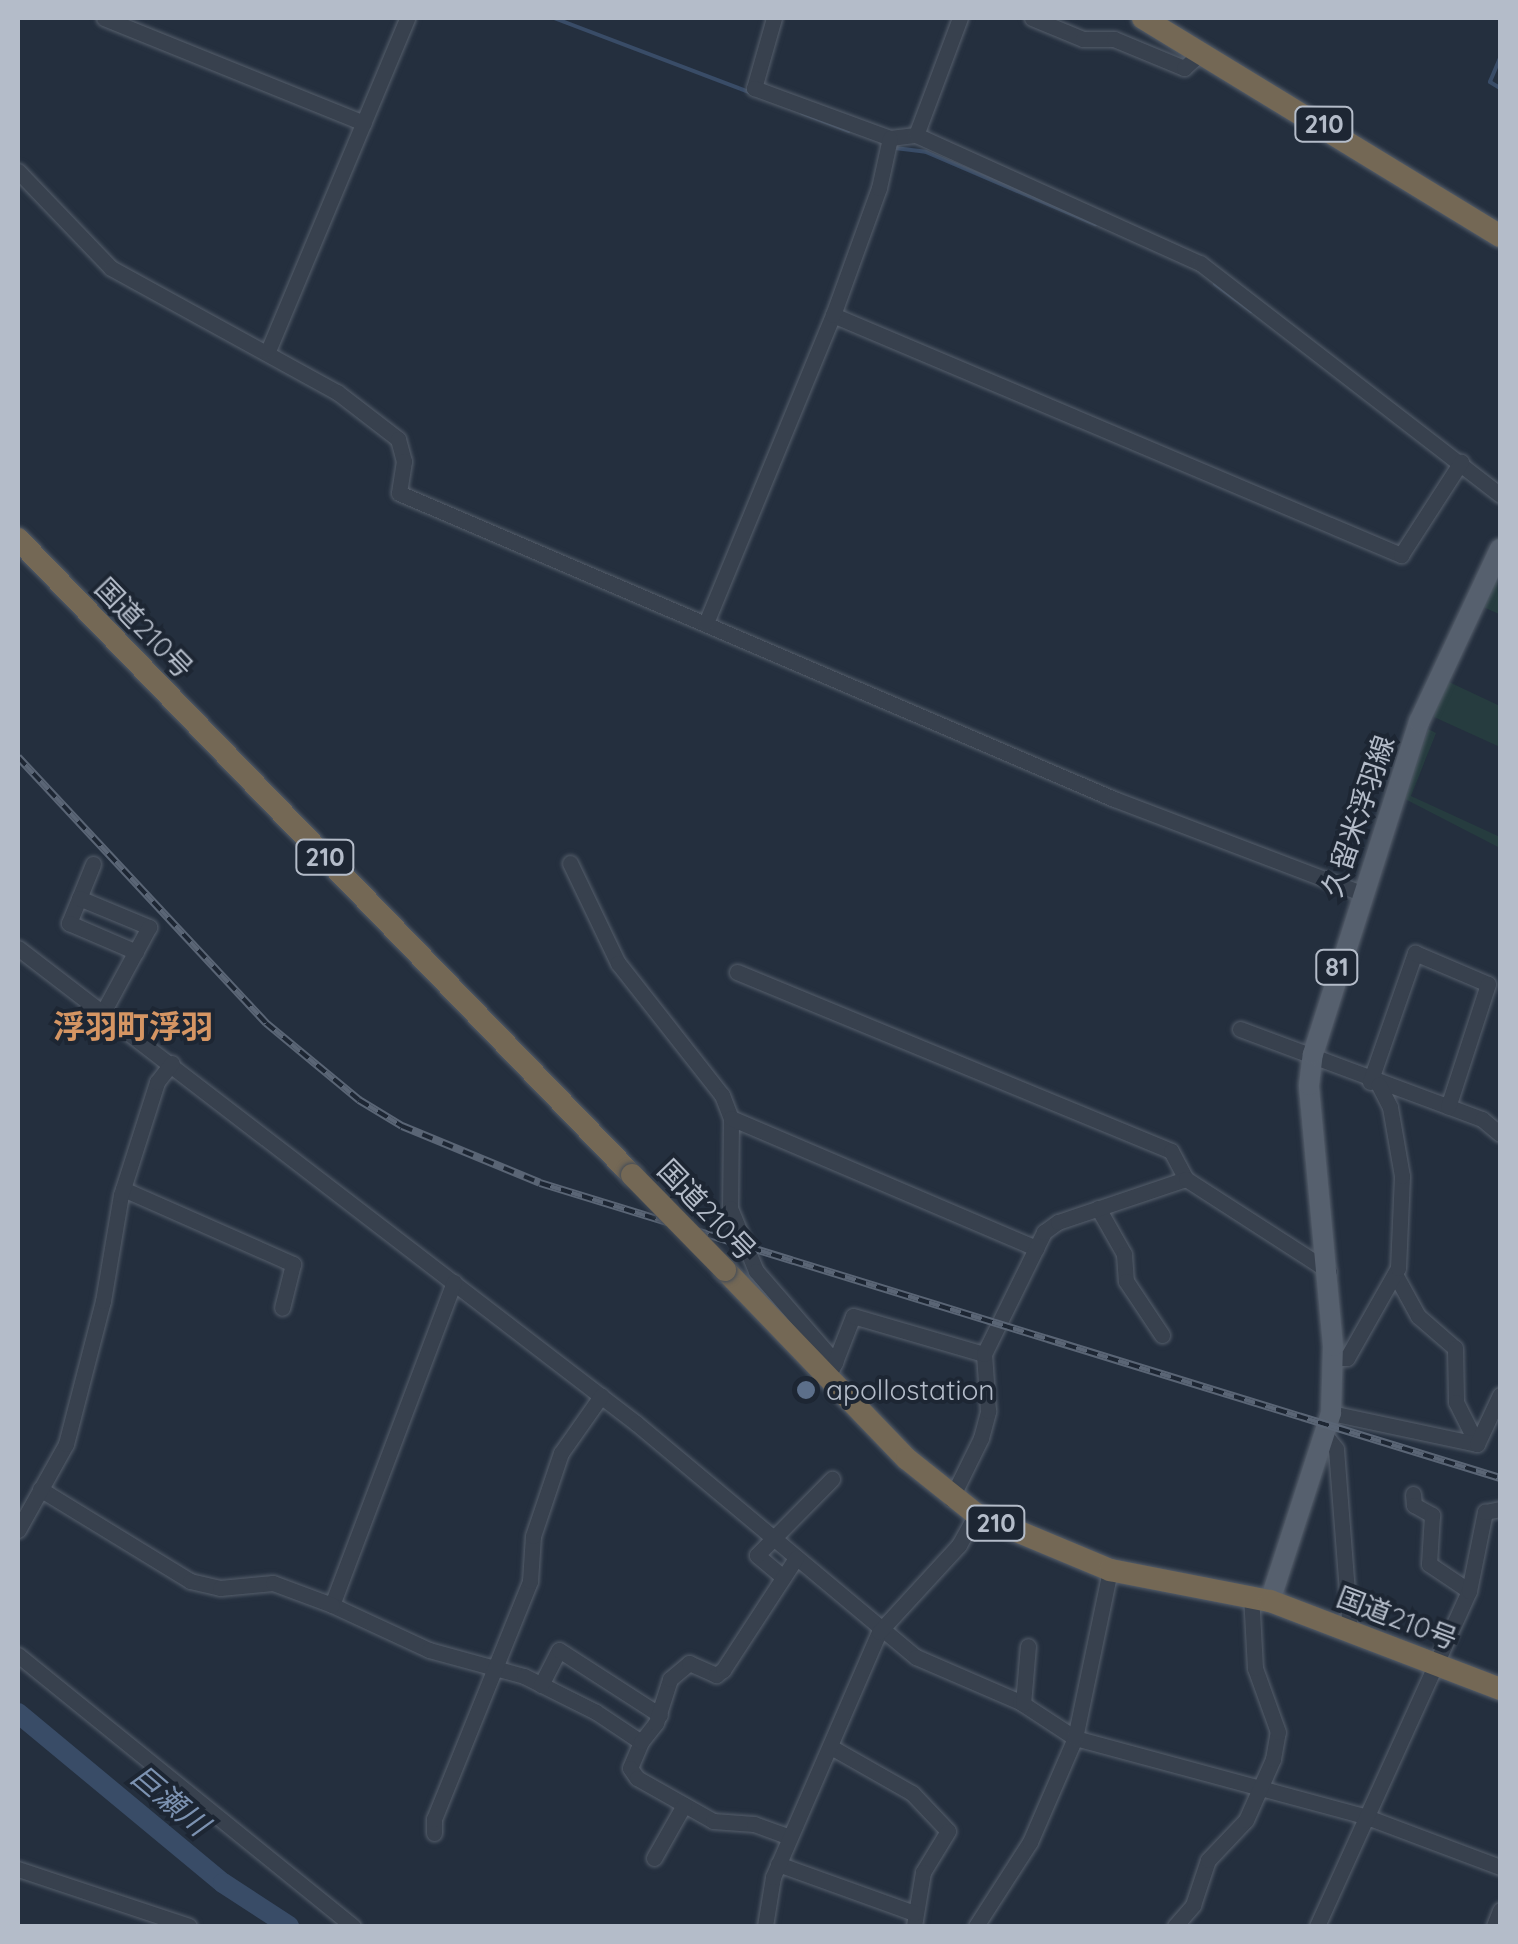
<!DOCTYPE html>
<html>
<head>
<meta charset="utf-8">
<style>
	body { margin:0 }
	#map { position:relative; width:1518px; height:1944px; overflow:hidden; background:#242f3e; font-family:Quicksand,"Noto Sans JP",sans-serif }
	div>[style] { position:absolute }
	.green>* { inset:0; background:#263c3f }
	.stream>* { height:4px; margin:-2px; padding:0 2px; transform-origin:2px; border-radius:2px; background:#394c67 }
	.river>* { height:20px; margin:-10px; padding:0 10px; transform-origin:10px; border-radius:10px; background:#394c67 }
	.roads { filter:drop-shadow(0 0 2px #565f6c) drop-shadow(0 0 2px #565f6c) }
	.minor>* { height:15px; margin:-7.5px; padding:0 7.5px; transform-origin:7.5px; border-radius:7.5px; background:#38414e }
	.major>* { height:20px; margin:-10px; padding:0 10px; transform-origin:10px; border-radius:10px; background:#56606e }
	.highway>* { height:22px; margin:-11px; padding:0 11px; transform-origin:11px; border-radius:11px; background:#746855 }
	.rail>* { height:8px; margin-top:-4px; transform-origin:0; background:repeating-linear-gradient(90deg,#1d2633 0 11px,#5a6575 0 22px); box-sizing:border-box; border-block:2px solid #5a6575 }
	.bridges { filter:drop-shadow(0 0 2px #434c59) drop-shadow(0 0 2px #434c59) }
	.highway-bridge>* { height:22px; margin:-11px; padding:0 11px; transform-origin:11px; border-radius:11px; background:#746855 }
	.dots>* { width:28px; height:28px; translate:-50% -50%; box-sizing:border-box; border:5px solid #1d2633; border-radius:50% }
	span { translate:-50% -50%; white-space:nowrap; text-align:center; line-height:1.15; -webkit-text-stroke:8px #1d2633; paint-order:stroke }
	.shield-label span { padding:2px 8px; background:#1d2633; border:2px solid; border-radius:8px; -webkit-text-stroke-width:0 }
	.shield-label { font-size:25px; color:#b4bcc9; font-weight:700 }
	.street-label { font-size:28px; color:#b4bcc9 }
	.poi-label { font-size:28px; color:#b4bcc9 }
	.left { translate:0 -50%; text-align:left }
	.water-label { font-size:30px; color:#7c92b1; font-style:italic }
	.quarter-label { font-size:32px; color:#d59563; font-weight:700 }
	.frame { position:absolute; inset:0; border:20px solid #b4bcc9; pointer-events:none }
</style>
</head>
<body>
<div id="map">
	<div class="green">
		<i style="clip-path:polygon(1497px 577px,1499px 614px,1483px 607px,1449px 682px,1500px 706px,1500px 747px,1434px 717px,1435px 708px)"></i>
		<i style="clip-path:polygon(1428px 729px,1436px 733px,1411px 796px,1500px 837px,1500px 848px,1405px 799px)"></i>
	</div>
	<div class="stream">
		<i style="left:554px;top:18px;width:211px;rotate:20.8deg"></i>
		<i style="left:1500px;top:58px;width:26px;rotate:113deg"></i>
		<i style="left:1490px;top:82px;width:12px;rotate:31deg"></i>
		<i style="left:802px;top:113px;width:50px;rotate:21deg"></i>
		<i style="left:895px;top:148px;width:31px;rotate:7deg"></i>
		<i style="left:926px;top:152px;width:184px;rotate:23.1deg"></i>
		<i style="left:1215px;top:284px;width:45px;rotate:36.9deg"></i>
	</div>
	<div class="river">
		<i style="left:18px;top:1713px;width:266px;rotate:39.7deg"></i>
		<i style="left:223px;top:1883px;width:79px;rotate:33.1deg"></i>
	</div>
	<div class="roads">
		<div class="minor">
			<i style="left:104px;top:18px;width:280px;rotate:22deg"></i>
			<i style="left:774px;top:18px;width:73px;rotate:105.9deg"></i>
			<i style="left:754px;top:88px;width:145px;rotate:20.2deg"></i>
			<i style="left:890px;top:138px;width:26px;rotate:-7deg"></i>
			<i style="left:916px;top:135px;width:312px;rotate:24.3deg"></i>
			<i style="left:1200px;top:263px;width:379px;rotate:37.7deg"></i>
			<i style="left:1032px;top:18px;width:55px;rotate:22.4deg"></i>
			<i style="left:1083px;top:39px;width:31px"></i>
			<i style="left:1114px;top:39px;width:76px;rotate:22.5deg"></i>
			<i style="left:1184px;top:68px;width:12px;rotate:-42deg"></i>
			<i style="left:916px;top:135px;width:125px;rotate:-69.4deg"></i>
			<i style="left:18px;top:171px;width:134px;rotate:46.2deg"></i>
			<i style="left:111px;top:268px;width:258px;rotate:28.8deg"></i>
			<i style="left:337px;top:392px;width:77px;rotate:37.6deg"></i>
			<i style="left:398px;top:439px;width:23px;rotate:75deg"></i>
			<i style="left:404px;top:461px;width:32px;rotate:99deg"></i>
			<i style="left:399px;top:493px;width:778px;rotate:23.17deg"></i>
			<i style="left:1114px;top:799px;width:264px;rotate:20.8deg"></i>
			<i style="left:833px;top:315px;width:617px;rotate:22.91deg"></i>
			<i style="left:1401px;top:555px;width:111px;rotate:-57.2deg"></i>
			<i style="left:268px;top:351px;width:361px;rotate:-67.3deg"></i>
			<i style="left:706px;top:623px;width:333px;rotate:-67.6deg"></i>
			<i style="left:833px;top:315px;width:135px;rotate:-70.1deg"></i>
			<i style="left:879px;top:188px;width:51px;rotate:-77.6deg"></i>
			<i style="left:570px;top:863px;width:111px;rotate:64.4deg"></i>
			<i style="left:618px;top:963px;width:168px;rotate:51.8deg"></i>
			<i style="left:722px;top:1095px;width:25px;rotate:69deg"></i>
			<i style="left:731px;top:1118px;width:90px;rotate:90.6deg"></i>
			<i style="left:730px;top:1208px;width:68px;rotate:67.6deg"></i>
			<i style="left:756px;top:1271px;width:121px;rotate:49deg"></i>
			<i style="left:835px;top:1362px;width:17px;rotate:114deg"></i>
			<i style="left:93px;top:864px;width:64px;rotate:112.1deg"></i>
			<i style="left:69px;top:923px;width:73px;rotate:23.4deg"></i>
			<i style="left:79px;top:898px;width:76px;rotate:22.5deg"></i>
			<i style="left:149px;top:927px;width:97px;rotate:118.4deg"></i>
			<i style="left:18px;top:948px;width:779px;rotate:37.55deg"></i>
			<i style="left:636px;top:1423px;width:365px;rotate:39.9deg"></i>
			<i style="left:916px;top:1657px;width:113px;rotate:23.4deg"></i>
			<i style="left:1020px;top:1702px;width:66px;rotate:33.2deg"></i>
			<i style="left:1075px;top:1738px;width:302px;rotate:15.1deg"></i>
			<i style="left:1367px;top:1817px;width:142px;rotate:20.6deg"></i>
			<i style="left:737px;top:972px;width:469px;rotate:22.4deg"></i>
			<i style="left:1171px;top:1151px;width:32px;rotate:62deg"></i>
			<i style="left:1240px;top:1029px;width:258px;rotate:20.4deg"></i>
			<i style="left:1482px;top:1119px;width:23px;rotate:40deg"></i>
			<i style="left:1370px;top:1082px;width:137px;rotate:-70.8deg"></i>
			<i style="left:1415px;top:953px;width:79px;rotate:23deg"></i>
			<i style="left:1488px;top:984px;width:129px;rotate:108deg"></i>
			<i style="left:731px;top:1118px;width:332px;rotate:23.1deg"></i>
			<i style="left:123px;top:1189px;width:186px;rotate:23.8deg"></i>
			<i style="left:293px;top:1264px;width:45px;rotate:104deg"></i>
			<i style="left:1098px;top:1208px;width:53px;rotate:60.5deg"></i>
			<i style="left:1124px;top:1254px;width:27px;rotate:86deg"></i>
			<i style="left:1126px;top:1281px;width:65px;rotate:56.3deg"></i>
			<i style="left:1395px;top:1274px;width:48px;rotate:61.3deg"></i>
			<i style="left:1418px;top:1316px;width:49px;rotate:40.9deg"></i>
			<i style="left:1455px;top:1348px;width:54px;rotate:88.9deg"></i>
			<i style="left:1456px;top:1402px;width:47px;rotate:63.4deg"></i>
			<i style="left:454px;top:1282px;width:345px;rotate:110.7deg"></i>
			<i style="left:332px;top:1605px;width:107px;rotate:24.9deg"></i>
			<i style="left:429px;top:1650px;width:98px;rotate:15.3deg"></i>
			<i style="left:524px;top:1676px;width:80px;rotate:26.6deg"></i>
			<i style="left:596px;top:1712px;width:54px;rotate:33.7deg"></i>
			<i style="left:641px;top:1742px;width:28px;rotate:113deg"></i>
			<i style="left:630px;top:1768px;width:12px;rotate:55deg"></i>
			<i style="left:637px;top:1778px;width:87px;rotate:29.5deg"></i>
			<i style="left:713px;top:1821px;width:41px;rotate:4.2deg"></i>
			<i style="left:754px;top:1824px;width:37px;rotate:20deg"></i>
			<i style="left:1333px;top:1358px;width:14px"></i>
			<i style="left:1347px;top:1358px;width:103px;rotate:-60.5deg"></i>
			<i style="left:1398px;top:1268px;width:92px;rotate:-87.5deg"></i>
			<i style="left:1402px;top:1176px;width:70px;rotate:-99.9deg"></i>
			<i style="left:1390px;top:1107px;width:25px;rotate:-117deg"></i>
			<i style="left:835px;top:1362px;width:49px;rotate:-68.6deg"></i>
			<i style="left:853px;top:1316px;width:136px;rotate:16.2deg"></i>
			<i style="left:1331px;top:1413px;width:149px;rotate:12deg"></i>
			<i style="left:1326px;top:1436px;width:16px;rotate:52deg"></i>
			<i style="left:1336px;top:1449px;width:185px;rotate:85.6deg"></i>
			<i style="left:1477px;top:1444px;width:54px;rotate:-64.9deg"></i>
			<i style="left:40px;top:1489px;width:176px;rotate:31.5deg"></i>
			<i style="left:190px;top:1581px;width:31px;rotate:13deg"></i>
			<i style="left:220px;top:1588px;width:53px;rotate:-5.4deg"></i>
			<i style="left:273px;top:1583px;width:63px;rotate:20.4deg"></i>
			<i style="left:1413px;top:1494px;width:11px;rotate:85deg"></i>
			<i style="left:1414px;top:1505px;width:21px;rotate:29deg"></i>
			<i style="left:1432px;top:1515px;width:49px;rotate:93.5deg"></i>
			<i style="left:1429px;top:1564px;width:48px;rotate:34deg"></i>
			<i style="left:951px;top:1499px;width:68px;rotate:-63.8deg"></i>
			<i style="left:981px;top:1438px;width:28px;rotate:-75deg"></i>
			<i style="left:988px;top:1411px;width:57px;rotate:-94deg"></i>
			<i style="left:984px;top:1354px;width:136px;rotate:-63.8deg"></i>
			<i style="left:1044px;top:1232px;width:17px;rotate:-36deg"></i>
			<i style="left:1058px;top:1222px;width:135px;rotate:-18.6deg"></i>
			<i style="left:1186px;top:1179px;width:170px;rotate:32.8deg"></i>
			<i style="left:18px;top:1530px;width:98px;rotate:-60.8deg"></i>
			<i style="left:66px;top:1444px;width:148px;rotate:-75.5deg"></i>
			<i style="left:103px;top:1301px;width:108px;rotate:-80.4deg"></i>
			<i style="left:121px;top:1195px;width:119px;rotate:-72.3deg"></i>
			<i style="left:157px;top:1082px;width:24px;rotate:-52deg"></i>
			<i style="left:783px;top:1577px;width:34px;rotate:-140deg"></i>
			<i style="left:757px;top:1555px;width:107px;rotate:-45.4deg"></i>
			<i style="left:18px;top:1655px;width:431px;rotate:39deg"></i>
			<i style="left:541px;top:1685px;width:39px;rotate:-63deg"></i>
			<i style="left:559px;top:1650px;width:120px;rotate:32.8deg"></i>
			<i style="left:1023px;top:1704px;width:58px;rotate:-85.1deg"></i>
			<i style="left:641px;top:1742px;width:24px;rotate:-52deg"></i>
			<i style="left:656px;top:1723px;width:46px;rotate:-72.3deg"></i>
			<i style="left:670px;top:1679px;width:25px;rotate:-40deg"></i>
			<i style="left:689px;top:1663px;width:30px;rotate:24deg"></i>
			<i style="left:716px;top:1675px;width:9px;rotate:-36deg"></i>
			<i style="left:723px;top:1670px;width:134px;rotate:-56.9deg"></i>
			<i style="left:831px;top:1747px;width:93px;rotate:29.6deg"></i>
			<i style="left:912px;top:1793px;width:52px;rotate:46.5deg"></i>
			<i style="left:948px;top:1831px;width:48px;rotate:121.4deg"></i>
			<i style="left:923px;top:1872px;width:55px;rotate:99.5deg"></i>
			<i style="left:434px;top:1833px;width:14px;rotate:-90deg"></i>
			<i style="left:434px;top:1819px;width:257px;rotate:-68deg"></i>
			<i style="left:530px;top:1581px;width:45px;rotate:-86.2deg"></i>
			<i style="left:533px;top:1536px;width:88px;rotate:-71.4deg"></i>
			<i style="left:561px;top:1453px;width:70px;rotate:-54.9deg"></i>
			<i style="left:654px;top:1858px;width:61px;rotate:-60.5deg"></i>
			<i style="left:778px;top:1864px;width:145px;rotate:19.8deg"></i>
			<i style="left:18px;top:1869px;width:180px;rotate:18.4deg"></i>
			<i style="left:765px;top:1926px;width:50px;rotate:-80.7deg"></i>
			<i style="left:773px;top:1877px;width:267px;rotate:-66.6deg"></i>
			<i style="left:879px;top:1632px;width:118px;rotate:-47.4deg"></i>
			<i style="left:959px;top:1545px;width:35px;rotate:-61deg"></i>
			<i style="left:976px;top:1926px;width:100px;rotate:-57.3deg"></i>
			<i style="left:1030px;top:1842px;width:113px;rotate:-66.6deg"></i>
			<i style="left:1075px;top:1738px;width:172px;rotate:-78.2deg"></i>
			<i style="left:1175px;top:1926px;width:28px;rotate:-49deg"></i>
			<i style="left:1193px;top:1905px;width:47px;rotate:-71.6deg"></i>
			<i style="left:1208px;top:1860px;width:55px;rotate:-46.5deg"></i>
			<i style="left:1246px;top:1820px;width:67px;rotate:-66.1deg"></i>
			<i style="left:1273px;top:1759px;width:27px;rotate:-80deg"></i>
			<i style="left:1278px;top:1732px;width:68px;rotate:-109.8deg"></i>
			<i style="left:1255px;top:1668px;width:73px;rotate:-93.1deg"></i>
			<i style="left:1317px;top:1926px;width:368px;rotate:-65.6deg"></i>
			<i style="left:1469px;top:1591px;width:81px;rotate:-78.6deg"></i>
			<i style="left:1485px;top:1512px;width:15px;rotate:-11deg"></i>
			<i style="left:1494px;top:1926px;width:17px;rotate:-69deg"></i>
		</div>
		<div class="major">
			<i style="left:1270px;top:1601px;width:198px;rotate:-72deg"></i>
			<i style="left:1331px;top:1413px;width:67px;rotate:-88.3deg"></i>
			<i style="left:1333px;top:1346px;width:262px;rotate:-95.3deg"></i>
			<i style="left:1309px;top:1085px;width:31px;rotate:-83deg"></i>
			<i style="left:1313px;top:1054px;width:349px;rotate:-72.3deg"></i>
			<i style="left:1419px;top:722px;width:191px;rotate:-64.9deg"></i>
		</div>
		<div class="highway">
			<i style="left:1143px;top:18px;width:418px;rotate:31.4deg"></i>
			<i style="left:18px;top:539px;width:884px;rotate:46.01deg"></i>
			<i style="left:725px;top:1270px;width:262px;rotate:46.1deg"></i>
			<i style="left:907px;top:1459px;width:88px;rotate:38.6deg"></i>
			<i style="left:976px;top:1514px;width:145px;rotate:22.7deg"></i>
			<i style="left:1110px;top:1570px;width:163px;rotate:11deg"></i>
			<i style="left:1270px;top:1601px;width:246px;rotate:20.9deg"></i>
		</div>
	</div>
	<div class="rail">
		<i style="left:18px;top:757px;width:364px;rotate:47deg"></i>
		<i style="left:266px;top:1023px;width:121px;rotate:39.6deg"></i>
		<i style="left:359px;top:1100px;width:50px;rotate:31.2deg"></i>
		<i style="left:402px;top:1126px;width:149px;rotate:22.4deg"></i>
		<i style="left:540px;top:1183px;width:1004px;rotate:17.08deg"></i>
	</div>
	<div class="bridges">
		<div class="highway-bridge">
			<i style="left:632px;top:1175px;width:133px;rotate:45.6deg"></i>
		</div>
	</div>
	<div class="dots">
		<i style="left:806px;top:1390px;background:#5c6f8a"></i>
	</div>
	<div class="shield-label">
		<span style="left:1324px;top:124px">210</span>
		<span style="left:325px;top:857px">210</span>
		<span style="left:1337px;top:967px">81</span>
		<span style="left:996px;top:1523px">210</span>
	</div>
	<div class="street-label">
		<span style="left:144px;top:628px;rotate:46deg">国道210号</span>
		<span style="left:1358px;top:816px;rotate:-71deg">久留米浮羽線</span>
		<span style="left:707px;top:1210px;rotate:46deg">国道210号</span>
		<span style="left:1397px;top:1618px;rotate:21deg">国道210号</span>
	</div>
	<div class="poi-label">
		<span class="left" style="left:826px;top:1390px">apollostation</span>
	</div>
	<div class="water-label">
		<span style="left:170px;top:1800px;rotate:40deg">巨瀬川</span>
	</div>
	<div class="quarter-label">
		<span style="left:133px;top:1026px">浮羽町浮羽</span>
	</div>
	<div class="frame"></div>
</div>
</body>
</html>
